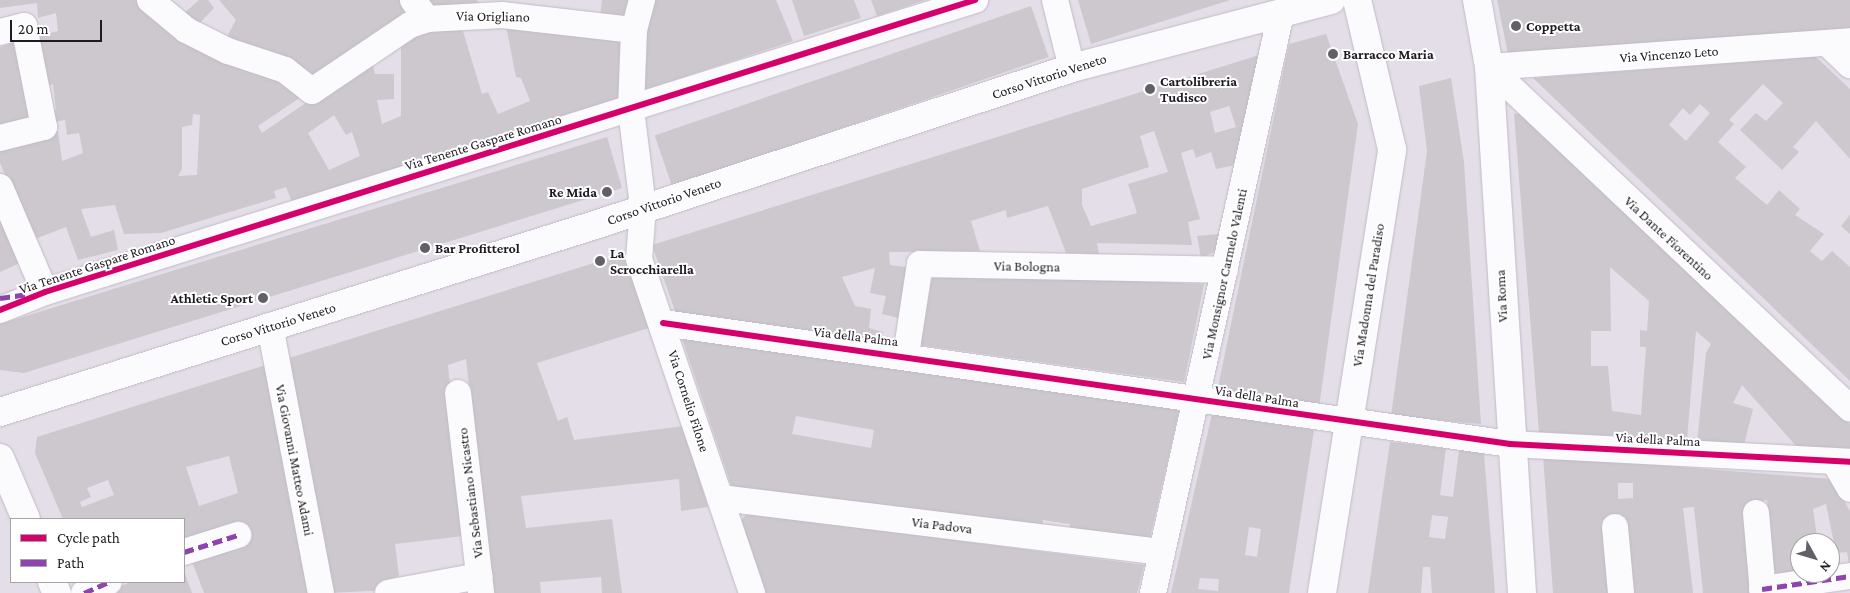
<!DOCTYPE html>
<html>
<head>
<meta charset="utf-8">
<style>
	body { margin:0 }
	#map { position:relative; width:1850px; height:593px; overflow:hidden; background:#e4dee9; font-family:"Crimson Pro",serif }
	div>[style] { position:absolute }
	.building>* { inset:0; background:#cdc7ce; transform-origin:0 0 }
	.roads { filter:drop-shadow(0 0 1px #c1bbc5) drop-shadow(0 0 1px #c1bbc5) }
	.street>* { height:26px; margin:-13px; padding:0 13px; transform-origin:13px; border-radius:13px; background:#fbfafc }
	.secondary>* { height:28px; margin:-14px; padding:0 14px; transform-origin:14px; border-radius:14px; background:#fbfafc }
	.quiet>* { height:5px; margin-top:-2.5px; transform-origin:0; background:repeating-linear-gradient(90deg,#8e44ad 0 10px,transparent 0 15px) }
	.cycleway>* { height:6px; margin:-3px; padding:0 3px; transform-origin:3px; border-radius:3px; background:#d6006c }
	.dots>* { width:14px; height:14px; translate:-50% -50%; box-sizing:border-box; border:2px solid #fff; border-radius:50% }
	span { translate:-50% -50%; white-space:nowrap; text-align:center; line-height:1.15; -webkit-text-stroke:4px #fff; paint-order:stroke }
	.street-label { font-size:14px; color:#1e1a21 }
	.poi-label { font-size:14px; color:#1e1a21; font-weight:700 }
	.left { translate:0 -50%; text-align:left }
	.right { translate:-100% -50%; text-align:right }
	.legend { position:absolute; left:10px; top:518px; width:175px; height:65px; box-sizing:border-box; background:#fff; border:1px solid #a5a3a6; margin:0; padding:6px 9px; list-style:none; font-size:15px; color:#1e1a21 }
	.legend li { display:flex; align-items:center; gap:10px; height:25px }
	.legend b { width:25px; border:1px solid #a5a3a6 }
	.north { position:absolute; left:1790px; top:533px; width:50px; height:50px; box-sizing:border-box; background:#fff; border:1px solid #a5a3a6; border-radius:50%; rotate:129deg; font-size:14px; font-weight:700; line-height:20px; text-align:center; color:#1e1a21 }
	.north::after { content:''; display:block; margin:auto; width:18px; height:22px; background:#635f67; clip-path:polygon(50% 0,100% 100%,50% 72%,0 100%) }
	.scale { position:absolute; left:10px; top:20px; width:92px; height:22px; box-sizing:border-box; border:2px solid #1e1a21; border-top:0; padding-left:6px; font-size:15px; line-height:18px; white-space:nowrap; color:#1e1a21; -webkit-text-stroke:4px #fff; paint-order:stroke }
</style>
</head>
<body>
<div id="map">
	<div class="building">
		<i style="clip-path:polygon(evenodd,0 0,135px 0,182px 37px,270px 69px,304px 95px,258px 126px,262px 133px,371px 58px,375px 74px,394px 74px,394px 99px,377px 100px,382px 124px,401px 116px,401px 40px,417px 30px,462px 28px,482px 94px,488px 92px,498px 114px,530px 101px,521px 78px,516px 77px,506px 26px,627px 40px,623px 97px,294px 207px,286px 187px,274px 191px,276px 198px,161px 233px,124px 234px,115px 205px,81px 209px,91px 237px,114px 230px,118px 250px,78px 260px,66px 227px,32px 240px,0 163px,0 146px,58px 131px,62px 161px,83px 153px,79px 133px,67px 135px,65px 120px,47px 123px,45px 112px,56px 110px,53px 84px,40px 90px,32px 38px,58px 31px,56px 13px,38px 18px,37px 3px,0 8px,0 0,193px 114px,200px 115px,197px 175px,178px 176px,182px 169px,182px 127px,192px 125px,193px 114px,0 0,334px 115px,346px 135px,352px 132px,360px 156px,329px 170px,308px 133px,334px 115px)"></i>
		<i style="clip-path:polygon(199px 0,208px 0,214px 8px,196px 27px,180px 17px)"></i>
		<i style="clip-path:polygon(219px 0,403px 0,415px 14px,313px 83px,224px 42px,236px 20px)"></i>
		<i style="clip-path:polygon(419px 0,477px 0,480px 7px,429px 15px)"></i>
		<i style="clip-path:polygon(602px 0,635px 0,630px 20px,600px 17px)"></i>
		<i style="clip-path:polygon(649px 0,776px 0,793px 41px,638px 92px)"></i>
		<i style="clip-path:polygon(792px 0,854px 0,861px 18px,804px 36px)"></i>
		<i style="clip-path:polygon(871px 0,925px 0,877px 16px)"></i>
		<i style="clip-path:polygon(1078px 0,1230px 0,1091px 44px)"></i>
		<i style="clip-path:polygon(1497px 0,1850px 0,1850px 31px,1508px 54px)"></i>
		<i style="left:1031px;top:6px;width:54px;height:398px;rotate:71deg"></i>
		<i style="clip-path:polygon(1326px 34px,1358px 124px,1319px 408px,1217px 392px,1289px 44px)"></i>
		<i style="clip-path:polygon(21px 40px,37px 122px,0 130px,0 47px)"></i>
		<i style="clip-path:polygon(evenodd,1259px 55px,1235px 165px,1216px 169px,1211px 152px,1196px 158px,1193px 149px,1181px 153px,1200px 219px,1188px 222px,1192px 245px,1097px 243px,1099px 254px,1066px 253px,1048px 206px,1007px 218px,1006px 210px,971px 221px,980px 251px,889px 252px,890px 265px,912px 268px,902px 319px,882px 314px,886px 296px,870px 293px,875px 268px,842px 277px,855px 306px,871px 309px,869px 328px,883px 332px,881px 340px,676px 314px,652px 245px,1259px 55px,1229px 106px,1236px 127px,1215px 133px,1210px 112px,1229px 106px,1259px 55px,1154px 131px,1168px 172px,1128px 184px,1137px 213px,1091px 226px,1082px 205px,1082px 189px,1149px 167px,1140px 136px,1154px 131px)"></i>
		<i style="clip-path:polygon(evenodd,1815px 56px,1850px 89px,1850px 159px,1816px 121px,1793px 147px,1799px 152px,1782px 170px,1740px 130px,1756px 113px,1766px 121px,1783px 103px,1763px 84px,1729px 120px,1734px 124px,1718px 142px,1746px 167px,1735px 178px,1767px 205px,1779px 190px,1800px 209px,1795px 215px,1824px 234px,1810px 251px,1822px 261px,1832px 251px,1850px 267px,1850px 381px,1533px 78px,1815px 56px,1700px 104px,1710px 113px,1686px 141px,1669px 125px,1683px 108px,1690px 115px,1700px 104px)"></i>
		<i style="clip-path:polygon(1451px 78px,1464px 162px,1481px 424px,1391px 416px,1427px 151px,1419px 86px)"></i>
		<i style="clip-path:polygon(evenodd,1522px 113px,1850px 424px,1850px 452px,1797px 447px,1742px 385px,1733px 403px,1753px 409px,1744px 445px,1697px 443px,1706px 353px,1711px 344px,1696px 331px,1687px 440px,1539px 432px,1514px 114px,1522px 113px,1610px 267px,1649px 301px,1647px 331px,1640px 330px,1640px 347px,1646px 347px,1641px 415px,1612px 411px,1608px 366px,1591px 366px,1591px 331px,1611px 331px,1610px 267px)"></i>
		<i style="clip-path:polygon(607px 137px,622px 188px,24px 373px,0 370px,0 324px)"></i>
		<i style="clip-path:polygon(1850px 215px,1850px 234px,1841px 226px)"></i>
		<i style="clip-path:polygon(0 217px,20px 263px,0 272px)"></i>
		<i style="clip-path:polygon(1219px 234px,1216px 251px,1201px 258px,1197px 236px)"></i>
		<i style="clip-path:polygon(626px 253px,652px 327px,537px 363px,558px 421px,567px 417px,574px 440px,684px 426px,708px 507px,681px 511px,679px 479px,521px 496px,526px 528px,612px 519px,622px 593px,602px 593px,601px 577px,540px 582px,541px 593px,492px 593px,466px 359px,448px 365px,464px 536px,395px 544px,399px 576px,388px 580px,389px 590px,329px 593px,286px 359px)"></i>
		<i style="clip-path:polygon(933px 272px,1204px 284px,1184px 382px,920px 345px)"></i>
		<i style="clip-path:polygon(evenodd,681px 335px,1180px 407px,1149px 542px,1069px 532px,1070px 524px,1043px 520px,1042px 529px,733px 491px,681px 335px,796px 416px,874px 430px,871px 448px,792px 434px,796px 416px)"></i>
		<i style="clip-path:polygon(evenodd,269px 364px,310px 593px,204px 593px,191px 559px,225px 547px,246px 547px,242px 525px,184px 546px,184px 519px,63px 519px,35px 453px,37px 437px,269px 364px,229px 456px,238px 493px,199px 506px,186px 467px,229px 456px,269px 364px,108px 480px,114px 495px,82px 507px,80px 502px,91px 497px,87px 488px,108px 480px)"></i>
		<i style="clip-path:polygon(evenodd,1212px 414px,1314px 430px,1289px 593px,1171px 593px,1212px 414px,1249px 527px,1261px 529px,1257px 557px,1245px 555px,1249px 527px,1212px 414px,1200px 578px,1219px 579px,1218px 591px,1198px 589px,1200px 578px)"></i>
		<i style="clip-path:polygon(evenodd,1390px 442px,1446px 448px,1440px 495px,1453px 497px,1459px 450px,1484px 453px,1495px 593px,1432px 593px,1430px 567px,1423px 567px,1421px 593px,1368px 593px,1390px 442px,1432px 515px,1448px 517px,1445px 539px,1429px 537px,1432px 515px)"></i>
		<i style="clip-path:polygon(evenodd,1543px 456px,1831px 479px,1850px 511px,1850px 570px,1847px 552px,1836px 553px,1826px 504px,1813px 509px,1818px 543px,1800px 543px,1800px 573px,1775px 576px,1767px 500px,1745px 504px,1751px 593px,1703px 593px,1694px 507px,1683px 508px,1693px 593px,1633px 593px,1625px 516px,1605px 521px,1611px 593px,1553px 593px,1543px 456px,1618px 483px,1633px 483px,1633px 498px,1618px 499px,1618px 483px)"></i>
		<i style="clip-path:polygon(748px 513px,1144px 565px,1137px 593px,763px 593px,740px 521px)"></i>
		<i style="clip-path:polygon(184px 571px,192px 593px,103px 593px,131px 582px,184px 582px)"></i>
	</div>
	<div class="roads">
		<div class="street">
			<i style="left:150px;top:0;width:47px;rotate:39.8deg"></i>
			<i style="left:186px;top:30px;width:47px;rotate:26.6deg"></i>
			<i style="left:228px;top:51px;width:60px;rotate:18.4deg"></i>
			<i style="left:285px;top:70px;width:34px;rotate:38deg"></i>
			<i style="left:312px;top:91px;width:118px;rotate:-34deg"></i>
			<i style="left:410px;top:25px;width:18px;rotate:-19deg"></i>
			<i style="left:427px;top:19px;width:75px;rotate:-3.1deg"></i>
			<i style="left:502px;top:15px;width:133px;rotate:6.5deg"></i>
			<i style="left:413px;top:0;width:24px;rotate:54deg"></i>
			<i style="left:642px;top:0;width:31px;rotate:105deg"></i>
			<i style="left:634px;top:30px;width:79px;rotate:92.2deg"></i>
			<i style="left:631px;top:109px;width:99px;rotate:83deg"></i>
			<i style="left:643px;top:207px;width:52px;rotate:94.4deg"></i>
			<i style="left:639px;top:259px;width:353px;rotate:71.3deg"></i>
			<i style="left:1055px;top:0;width:70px;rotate:76deg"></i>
			<i style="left:0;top:32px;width:25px;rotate:-14deg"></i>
			<i style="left:24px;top:26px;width:103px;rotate:78.8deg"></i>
			<i style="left:44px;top:127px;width:45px;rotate:166deg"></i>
			<i style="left:1827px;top:43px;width:32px;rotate:44deg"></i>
			<i style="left:1489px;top:67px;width:497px;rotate:43.4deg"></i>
			<i style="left:1489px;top:67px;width:362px;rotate:-4.1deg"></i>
			<i style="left:0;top:187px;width:114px;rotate:66.8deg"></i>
			<i style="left:0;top:310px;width:48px;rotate:-21.8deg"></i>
			<i style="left:45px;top:292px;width:975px;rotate:-17.43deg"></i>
			<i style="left:663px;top:323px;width:856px;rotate:8.13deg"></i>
			<i style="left:1510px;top:444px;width:340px;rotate:3deg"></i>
			<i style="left:270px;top:326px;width:272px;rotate:79.2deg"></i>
			<i style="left:906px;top:355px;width:92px;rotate:-81.3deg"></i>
			<i style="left:920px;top:264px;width:305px;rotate:1.1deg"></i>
			<i style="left:458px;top:393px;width:201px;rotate:83.4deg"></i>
			<i style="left:1834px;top:461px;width:32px;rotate:60deg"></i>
			<i style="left:721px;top:498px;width:444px;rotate:7deg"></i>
			<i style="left:1756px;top:513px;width:80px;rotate:85deg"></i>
			<i style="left:1615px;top:527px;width:66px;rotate:84.8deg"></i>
			<i style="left:184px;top:552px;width:57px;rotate:-17.5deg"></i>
			<i style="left:1762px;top:589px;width:89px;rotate:-8.4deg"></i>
			<i style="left:84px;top:593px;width:27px;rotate:-24deg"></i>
			<i style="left:388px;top:593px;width:93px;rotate:-10.6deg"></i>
			<i style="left:1153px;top:593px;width:594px;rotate:-77.55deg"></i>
		</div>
		<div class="secondary">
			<i style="left:1477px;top:0;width:68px;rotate:79.8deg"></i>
			<i style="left:1489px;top:67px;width:527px;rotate:86.41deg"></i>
			<i style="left:0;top:412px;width:624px;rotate:-17.45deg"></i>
			<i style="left:595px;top:225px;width:502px;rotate:-18.22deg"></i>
			<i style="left:1072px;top:68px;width:268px;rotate:-14.7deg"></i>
			<i style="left:0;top:458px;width:66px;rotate:66.9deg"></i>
			<i style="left:52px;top:582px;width:12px;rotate:66deg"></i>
			<i style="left:1322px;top:593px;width:449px;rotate:-81deg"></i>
			<i style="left:1392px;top:149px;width:153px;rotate:-103.2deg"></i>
		</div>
	</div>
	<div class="quiet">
		<i style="left:0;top:298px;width:27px;rotate:-8deg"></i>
		<i style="left:184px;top:552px;width:57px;rotate:-17.5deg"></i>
		<i style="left:1762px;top:589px;width:89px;rotate:-8.4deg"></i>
		<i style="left:84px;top:593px;width:27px;rotate:-24deg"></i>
	</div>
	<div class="cycleway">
		<i style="left:0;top:310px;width:48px;rotate:-21.8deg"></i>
		<i style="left:45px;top:292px;width:975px;rotate:-17.43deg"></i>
		<i style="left:663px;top:323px;width:856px;rotate:8.13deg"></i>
		<i style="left:1510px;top:444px;width:340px;rotate:3deg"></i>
	</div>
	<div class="dots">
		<i style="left:1516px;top:26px;background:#635f67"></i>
		<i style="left:1333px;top:54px;background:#635f67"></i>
		<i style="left:1150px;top:89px;background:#635f67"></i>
		<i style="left:607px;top:192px;background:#635f67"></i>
		<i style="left:425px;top:248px;background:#635f67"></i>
		<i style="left:600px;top:261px;background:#635f67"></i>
		<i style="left:263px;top:298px;background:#635f67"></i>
	</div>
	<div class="street-label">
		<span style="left:493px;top:16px;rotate:1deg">Via Origliano</span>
		<span style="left:1669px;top:54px;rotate:-4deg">Via Vincenzo Leto</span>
		<span style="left:1049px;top:76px;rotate:-18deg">Corso Vittorio Veneto</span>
		<span style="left:483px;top:142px;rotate:-17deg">Via Tenente Gaspare Romano</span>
		<span style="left:664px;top:201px;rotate:-19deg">Corso Vittorio Veneto</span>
		<span style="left:1669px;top:238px;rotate:43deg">Via Dante Fiorentino</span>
		<span style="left:97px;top:264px;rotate:-18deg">Via Tenente Gaspare Romano</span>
		<span style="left:1027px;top:266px;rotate:1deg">Via Bologna</span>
		<span style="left:1224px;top:274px;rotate:-78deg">Via Monsignor Carmelo Valenti</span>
		<span style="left:1368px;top:295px;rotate:-81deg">Via Madonna del Paradiso</span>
		<span style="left:1501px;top:296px;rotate:-93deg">Via Roma</span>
		<span style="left:278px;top:324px;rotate:-17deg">Corso Vittorio Veneto</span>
		<span style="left:856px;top:336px;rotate:7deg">Via della Palma</span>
		<span style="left:1257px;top:396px;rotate:9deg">Via della Palma</span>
		<span style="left:689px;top:401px;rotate:72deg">Via Cornelio Filone</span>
		<span style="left:1658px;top:439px;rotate:3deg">Via della Palma</span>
		<span style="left:295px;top:460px;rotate:79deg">Via Giovanni Matteo Adami</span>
		<span style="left:470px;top:493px;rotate:-97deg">Via Sebastiano Nicastro</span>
		<span style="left:942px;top:525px;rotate:7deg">Via Padova</span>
	</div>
	<div class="poi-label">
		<span class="left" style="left:1526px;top:26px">Coppetta</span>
		<span class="left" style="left:1343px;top:54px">Barracco Maria</span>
		<span class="left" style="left:1160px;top:89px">Cartolibreria<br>Tudisco</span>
		<span class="right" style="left:597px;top:192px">Re Mida</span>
		<span class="left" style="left:435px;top:248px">Bar Profitterol</span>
		<span class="left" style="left:610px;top:261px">La<br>Scrocchiarella</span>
		<span class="right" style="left:253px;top:298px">Athletic Sport</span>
	</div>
	<ul class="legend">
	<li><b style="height:6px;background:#d6006c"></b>Cycle path</li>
	<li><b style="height:6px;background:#8e44ad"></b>Path</li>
	</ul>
	<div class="north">N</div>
	<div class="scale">20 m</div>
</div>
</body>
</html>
